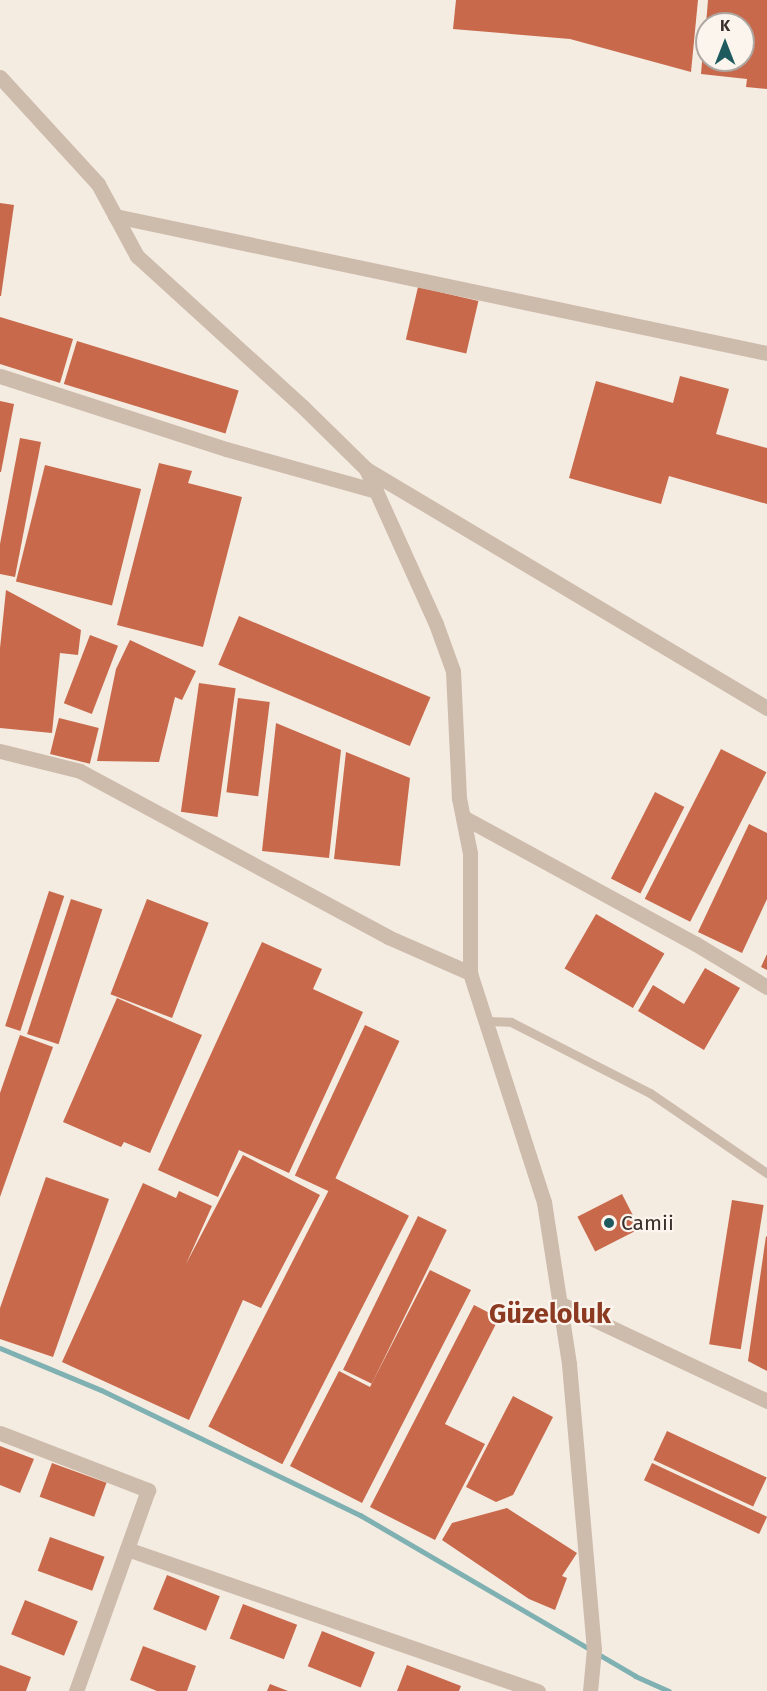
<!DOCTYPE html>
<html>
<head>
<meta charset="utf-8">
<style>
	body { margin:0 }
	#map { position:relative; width:767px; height:1691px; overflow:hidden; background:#f4ebe1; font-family:"Fira Sans",sans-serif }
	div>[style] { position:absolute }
	.stream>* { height:5px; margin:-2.5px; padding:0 2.5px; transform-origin:2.5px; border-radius:2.5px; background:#7fb0b2 }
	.building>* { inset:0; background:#c8694b; transform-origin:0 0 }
	.service>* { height:9px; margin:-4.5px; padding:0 4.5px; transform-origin:4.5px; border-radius:4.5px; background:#cdbbac }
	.minor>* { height:15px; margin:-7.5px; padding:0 7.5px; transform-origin:7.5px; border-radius:7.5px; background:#cdbbac }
	.dots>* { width:16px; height:16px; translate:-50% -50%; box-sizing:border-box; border:3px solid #fbf5ee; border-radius:50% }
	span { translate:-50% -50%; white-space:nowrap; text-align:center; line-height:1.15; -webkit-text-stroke:4.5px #fbf5ee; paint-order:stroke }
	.poi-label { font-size:21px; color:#3b302b }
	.left { translate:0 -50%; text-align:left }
	.district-label { font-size:27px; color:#8c3b22; font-weight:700 }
	.north { position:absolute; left:695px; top:12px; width:60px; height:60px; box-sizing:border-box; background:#fbf5ee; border:2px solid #aea6a0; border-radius:50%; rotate:0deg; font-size:16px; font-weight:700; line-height:24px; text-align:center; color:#3b302b }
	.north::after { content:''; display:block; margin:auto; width:21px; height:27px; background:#1f5a5e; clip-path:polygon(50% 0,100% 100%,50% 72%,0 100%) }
</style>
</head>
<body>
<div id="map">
	<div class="stream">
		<i style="left:0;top:1348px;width:109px;rotate:22.6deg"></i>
		<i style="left:101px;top:1390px;width:288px;rotate:25.8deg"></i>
		<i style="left:360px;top:1515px;width:319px;rotate:30.3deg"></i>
		<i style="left:635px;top:1676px;width:37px;rotate:24deg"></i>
	</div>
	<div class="building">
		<i style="clip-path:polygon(456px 0,698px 0,691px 72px,570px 39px,453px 29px)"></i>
		<i style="clip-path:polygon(708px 0,767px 0,767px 89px,746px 87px,747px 79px,701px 74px,705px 25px,707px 60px,743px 60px,743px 24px,706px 24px)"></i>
		<i style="clip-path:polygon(0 203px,14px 205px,1px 296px,0 296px)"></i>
		<i style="left:418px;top:287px;width:62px;height:54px;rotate:13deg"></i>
		<i style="clip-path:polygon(0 317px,73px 339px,60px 383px,0 364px)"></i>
		<i style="left:77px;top:341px;width:169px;height:45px;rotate:17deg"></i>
		<i style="clip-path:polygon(680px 376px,729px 389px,716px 434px,767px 448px,767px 504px,669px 476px,661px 504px,569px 478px,596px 381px,673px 403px)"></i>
		<i style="clip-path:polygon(0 401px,14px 404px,1px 472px,0 472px)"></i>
		<i style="clip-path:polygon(20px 438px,41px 442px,15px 577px,0 574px,0 544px)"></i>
		<i style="clip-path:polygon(159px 463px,192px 471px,188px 483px,242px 497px,203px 647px,117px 625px)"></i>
		<i style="left:45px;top:465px;width:99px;height:120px;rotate:14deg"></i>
		<i style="clip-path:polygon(6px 590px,81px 630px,78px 655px,60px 653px,52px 733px,0 728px,0 648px)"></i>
		<i style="left:239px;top:616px;width:208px;height:53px;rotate:23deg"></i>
		<i style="left:90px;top:635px;width:30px;height:73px;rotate:21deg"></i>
		<i style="clip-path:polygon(130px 640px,196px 671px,182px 700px,175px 697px,159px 762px,97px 761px,116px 669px)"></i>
		<i style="left:199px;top:683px;width:37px;height:130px;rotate:8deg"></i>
		<i style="left:238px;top:698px;width:32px;height:95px;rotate:7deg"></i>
		<i style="left:59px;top:718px;width:41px;height:37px;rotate:14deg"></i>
		<i style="clip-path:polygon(276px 723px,341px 750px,329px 858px,262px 851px)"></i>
		<i style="left:721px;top:749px;width:51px;height:168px;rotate:27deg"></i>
		<i style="clip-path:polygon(346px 752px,410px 778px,400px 866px,334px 859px)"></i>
		<i style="left:655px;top:792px;width:33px;height:97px;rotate:27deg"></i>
		<i style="clip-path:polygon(749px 824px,767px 833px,767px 899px,742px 953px,698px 932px)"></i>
		<i style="left:49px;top:891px;width:16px;height:142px;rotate:18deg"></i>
		<i style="left:71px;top:899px;width:33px;height:142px;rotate:18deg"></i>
		<i style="left:147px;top:899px;width:66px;height:102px;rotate:21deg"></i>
		<i style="left:596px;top:914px;width:79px;height:63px;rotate:30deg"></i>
		<i style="clip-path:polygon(262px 942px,322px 969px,313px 989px,363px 1012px,289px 1173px,239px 1150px,218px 1197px,158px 1170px)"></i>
		<i style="clip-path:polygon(767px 954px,767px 970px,761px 967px)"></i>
		<i style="clip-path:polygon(705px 968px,740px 988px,704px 1050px,638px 1011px,653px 985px,684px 1004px)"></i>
		<i style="clip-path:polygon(117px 998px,202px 1035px,150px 1153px,124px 1142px,121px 1147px,63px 1122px)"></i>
		<i style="left:365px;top:1025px;width:38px;height:166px;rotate:25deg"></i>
		<i style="clip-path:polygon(20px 1035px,53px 1047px,0 1197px,0 1093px)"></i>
		<i style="clip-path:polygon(243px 1155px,320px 1195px,261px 1308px,243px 1300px,189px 1420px,62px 1362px,143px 1183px,176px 1198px,179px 1191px,212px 1206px,186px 1264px)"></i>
		<i style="clip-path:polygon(46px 1177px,109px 1199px,53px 1357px,0 1339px,0 1308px)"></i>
		<i style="left:335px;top:1178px;width:83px;height:279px;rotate:27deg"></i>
		<i style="left:622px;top:1194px;width:39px;height:50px;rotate:63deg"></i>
		<i style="left:732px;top:1200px;width:32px;height:146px;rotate:9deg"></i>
		<i style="left:418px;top:1216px;width:32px;height:171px;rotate:26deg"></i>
		<i style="clip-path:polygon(766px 1236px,767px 1237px,767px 1371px,748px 1361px)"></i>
		<i style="clip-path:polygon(430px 1270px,471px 1290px,362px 1503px,290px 1466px,339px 1371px,370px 1387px)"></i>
		<i style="clip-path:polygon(474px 1305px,499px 1318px,445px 1424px,485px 1444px,435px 1540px,370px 1507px)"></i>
		<i style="clip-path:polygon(513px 1396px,553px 1417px,513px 1495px,496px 1502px,466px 1487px)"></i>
		<i style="left:667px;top:1431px;width:110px;height:32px;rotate:25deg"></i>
		<i style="clip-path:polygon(0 1446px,34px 1459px,20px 1493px,0 1485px)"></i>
		<i style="left:52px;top:1463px;width:58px;height:36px;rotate:20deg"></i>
		<i style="left:652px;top:1463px;width:127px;height:19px;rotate:25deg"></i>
		<i style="clip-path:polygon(507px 1508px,577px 1553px,562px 1576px,567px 1578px,555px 1610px,529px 1599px,442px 1540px,452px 1523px)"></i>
		<i style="left:50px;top:1537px;width:58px;height:36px;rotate:20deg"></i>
		<i style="left:167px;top:1575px;width:57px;height:37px;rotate:22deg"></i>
		<i style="left:25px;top:1600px;width:57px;height:37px;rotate:22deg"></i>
		<i style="left:243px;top:1604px;width:58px;height:37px;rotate:21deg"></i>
		<i style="left:322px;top:1631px;width:57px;height:38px;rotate:22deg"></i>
		<i style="clip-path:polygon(143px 1646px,196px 1666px,187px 1691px,157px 1691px,130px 1680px)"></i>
		<i style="clip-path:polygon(0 1665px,31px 1677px,26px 1691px,0 1691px)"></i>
		<i style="clip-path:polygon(407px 1665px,461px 1686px,459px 1691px,397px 1691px)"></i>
		<i style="clip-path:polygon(270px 1684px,288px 1691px,267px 1691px)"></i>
	</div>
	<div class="service">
		<i style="left:487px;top:1021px;width:24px;rotate:2deg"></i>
		<i style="left:511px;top:1022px;width:156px;rotate:27.1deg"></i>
		<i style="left:650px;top:1093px;width:142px;rotate:34.4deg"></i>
	</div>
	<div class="minor">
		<i style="left:0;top:77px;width:145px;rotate:47.5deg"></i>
		<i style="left:98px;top:184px;width:82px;rotate:61.6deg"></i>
		<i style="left:137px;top:256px;width:224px;rotate:42.3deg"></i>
		<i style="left:303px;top:407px;width:88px;rotate:44.5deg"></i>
		<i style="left:366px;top:469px;width:170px;rotate:65.7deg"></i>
		<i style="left:436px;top:624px;width:50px;rotate:70.1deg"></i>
		<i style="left:453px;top:671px;width:127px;rotate:87.3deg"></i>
		<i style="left:459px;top:798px;width:56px;rotate:78.7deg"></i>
		<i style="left:470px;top:853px;width:120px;rotate:90deg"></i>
		<i style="left:470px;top:973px;width:241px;rotate:72.1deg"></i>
		<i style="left:544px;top:1202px;width:164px;rotate:81.2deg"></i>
		<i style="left:569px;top:1364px;width:286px;rotate:85deg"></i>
		<i style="left:594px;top:1649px;width:42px;rotate:95.4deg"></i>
		<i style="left:115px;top:216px;width:666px;rotate:11.87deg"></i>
		<i style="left:0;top:376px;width:237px;rotate:17.9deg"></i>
		<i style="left:226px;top:449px;width:156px;rotate:15.6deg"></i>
		<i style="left:366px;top:469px;width:467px;rotate:30.8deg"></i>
		<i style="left:0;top:751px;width:82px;rotate:14deg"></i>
		<i style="left:80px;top:771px;width:350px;rotate:28.3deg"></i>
		<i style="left:388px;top:937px;width:90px;rotate:23.7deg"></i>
		<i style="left:463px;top:817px;width:265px;rotate:28.6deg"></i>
		<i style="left:696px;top:944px;width:83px;rotate:31.2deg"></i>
		<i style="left:559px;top:1303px;width:230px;rotate:25.2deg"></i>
		<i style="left:0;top:1433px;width:159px;rotate:21.1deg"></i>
		<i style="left:148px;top:1490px;width:214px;rotate:109.7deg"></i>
		<i style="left:127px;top:1549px;width:435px;rotate:19.1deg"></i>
	</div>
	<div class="dots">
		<i style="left:609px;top:1223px;background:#1f5a5e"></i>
	</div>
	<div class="poi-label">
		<span class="left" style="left:621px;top:1223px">Camii</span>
	</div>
	<div class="district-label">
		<span style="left:550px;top:1315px">Güzeloluk</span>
	</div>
	<div class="north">K</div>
</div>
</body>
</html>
